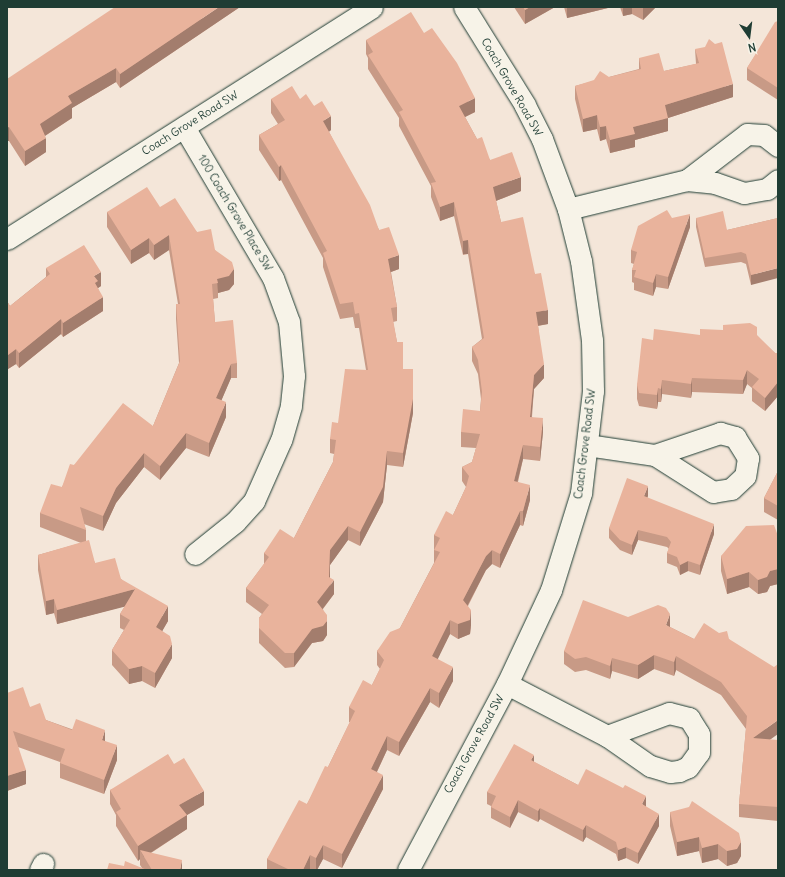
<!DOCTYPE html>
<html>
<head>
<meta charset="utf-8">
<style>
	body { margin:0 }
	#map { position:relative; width:785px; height:877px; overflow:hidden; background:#f4e6d9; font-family:Delius,sans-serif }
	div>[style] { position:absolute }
	.roads { filter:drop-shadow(0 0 1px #1f3d34) drop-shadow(0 0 1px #1f3d34) }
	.street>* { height:21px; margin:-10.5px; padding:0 10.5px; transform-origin:10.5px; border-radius:10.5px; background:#f7f3e8 }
	.wall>* { inset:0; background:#c89a86 }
	.shaded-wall>* { inset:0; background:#a37d6d; transform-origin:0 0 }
	.building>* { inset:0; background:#e9b39c }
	span { translate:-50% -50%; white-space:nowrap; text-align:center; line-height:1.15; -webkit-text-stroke:3px #f7f3e8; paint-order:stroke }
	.street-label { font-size:11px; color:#1f3d34 }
	.frame { position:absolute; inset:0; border:8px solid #1f3d34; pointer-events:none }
	.north { position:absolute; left:729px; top:16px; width:40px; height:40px; -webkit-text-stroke:3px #f7f3e8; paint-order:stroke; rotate:166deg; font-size:11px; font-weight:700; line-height:16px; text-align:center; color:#1f3d34 }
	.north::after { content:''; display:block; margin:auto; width:14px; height:18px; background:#1f3d34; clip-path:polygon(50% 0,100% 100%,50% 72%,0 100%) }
</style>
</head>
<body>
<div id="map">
	<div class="roads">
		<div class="street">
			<i style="left:184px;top:127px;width:175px;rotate:59.5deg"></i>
			<i style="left:273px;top:278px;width:47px;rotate:70deg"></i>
			<i style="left:289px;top:322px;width:54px;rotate:84.7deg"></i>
			<i style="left:294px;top:376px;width:30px;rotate:96deg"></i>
			<i style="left:291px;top:406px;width:35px;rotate:106deg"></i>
			<i style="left:281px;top:440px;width:67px;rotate:113.9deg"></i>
			<i style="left:254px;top:501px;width:28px;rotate:132deg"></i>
			<i style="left:235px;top:522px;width:51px;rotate:141.3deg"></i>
			<i style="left:778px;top:146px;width:18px;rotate:-142deg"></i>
			<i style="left:764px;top:135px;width:17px;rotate:-177deg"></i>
			<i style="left:747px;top:134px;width:76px;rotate:142.5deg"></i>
			<i style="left:687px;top:180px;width:28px;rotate:6deg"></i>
			<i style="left:715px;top:183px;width:31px;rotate:19deg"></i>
			<i style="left:744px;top:193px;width:23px;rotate:-10deg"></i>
			<i style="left:767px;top:189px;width:14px;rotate:-39deg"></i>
			<i style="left:568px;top:209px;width:122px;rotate:-13.7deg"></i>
			<i style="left:7px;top:239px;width:432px;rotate:-32.4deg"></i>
			<i style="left:720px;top:433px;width:16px;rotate:15deg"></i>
			<i style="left:735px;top:437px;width:25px;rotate:58deg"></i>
			<i style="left:748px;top:458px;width:18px;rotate:99deg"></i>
			<i style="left:745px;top:476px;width:19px;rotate:137deg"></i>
			<i style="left:731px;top:489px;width:18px;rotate:171deg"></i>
			<i style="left:713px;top:492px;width:69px;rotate:-147.5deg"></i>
			<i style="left:655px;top:455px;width:69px;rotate:-18.7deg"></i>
			<i style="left:587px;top:445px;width:69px;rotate:8.4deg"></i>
			<i style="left:507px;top:684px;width:113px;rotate:27.5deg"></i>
			<i style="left:669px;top:713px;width:21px;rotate:14deg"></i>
			<i style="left:689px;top:718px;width:19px;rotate:58deg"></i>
			<i style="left:699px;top:734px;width:18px;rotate:90deg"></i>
			<i style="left:699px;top:752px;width:19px;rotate:126deg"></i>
			<i style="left:688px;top:767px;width:10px;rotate:156deg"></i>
			<i style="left:679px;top:771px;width:9px;rotate:174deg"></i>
			<i style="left:670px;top:772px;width:21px;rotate:-163deg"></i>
			<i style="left:650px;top:766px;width:52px;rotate:-145.1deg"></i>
			<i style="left:607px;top:736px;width:66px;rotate:-20.4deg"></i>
			<i style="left:40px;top:870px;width:7px;rotate:-63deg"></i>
			<i style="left:408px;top:870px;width:211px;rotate:-62deg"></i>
			<i style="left:507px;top:684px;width:104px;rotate:-64.9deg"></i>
			<i style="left:551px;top:590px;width:102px;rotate:-72.8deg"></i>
			<i style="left:581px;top:493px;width:103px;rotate:-83.3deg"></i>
			<i style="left:593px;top:391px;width:51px;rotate:-91.1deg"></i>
			<i style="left:592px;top:340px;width:80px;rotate:-97.9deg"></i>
			<i style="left:581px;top:261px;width:54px;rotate:-104deg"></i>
			<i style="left:568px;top:209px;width:75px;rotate:-110.4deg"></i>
			<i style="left:542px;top:139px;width:38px;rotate:-117deg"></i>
			<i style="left:525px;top:105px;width:115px;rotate:-121.9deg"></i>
		</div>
	</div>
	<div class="wall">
		<i style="clip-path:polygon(240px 7px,120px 88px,116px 82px,72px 108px,72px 118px,45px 136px,46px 152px,25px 166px,9px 141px,7px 79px)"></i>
		<i style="clip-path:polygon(514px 7px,555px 7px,525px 24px)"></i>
		<i style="clip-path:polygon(564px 7px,612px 7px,567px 18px)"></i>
		<i style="clip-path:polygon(620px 7px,656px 7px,643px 20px,632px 14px,623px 16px)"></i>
		<i style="clip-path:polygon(778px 21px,778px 100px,747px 80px,747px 68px)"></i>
		<i style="clip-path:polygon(424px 33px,475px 112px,465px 117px,477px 139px,490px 160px,521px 191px,496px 201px,501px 222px,535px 274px,548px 324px,538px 326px,544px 378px,534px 389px,532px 417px,543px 432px,540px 461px,523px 459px,518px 482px,530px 500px,523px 526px,520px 525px,500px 568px,492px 564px,486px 570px,468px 606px,471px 625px,470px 634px,458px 639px,450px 634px,437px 659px,453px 681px,439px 708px,430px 702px,399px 756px,387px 750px,377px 772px,383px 789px,342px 868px,323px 859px,317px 870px,267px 870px,267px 859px,307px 804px,328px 767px,350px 722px,349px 722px,349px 707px,372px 685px,380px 669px,377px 665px,377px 651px,400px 628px,434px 563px,434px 535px,453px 515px,466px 487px,462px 481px,462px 467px,472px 462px,476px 448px,461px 447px,461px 432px,480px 411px,481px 399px,478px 374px,472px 361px,472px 347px,482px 339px,468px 254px,463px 255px,454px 216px,440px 221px,431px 197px,431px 186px,399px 126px,399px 118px,368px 69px,368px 58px,366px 54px,366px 40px)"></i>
		<i style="clip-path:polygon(695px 49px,733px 97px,668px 118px,668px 131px,635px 140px,635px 147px,610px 153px,606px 139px,600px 141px,597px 129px,583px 132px,575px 99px,575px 86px,639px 69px,639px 58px,664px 71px,696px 64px)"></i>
		<i style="clip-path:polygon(271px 99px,300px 99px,314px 106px,331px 130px,329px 132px,399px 269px,391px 272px,397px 307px,397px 321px,393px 322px,397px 342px,403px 369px,413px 384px,413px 413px,403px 467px,387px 465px,383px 502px,360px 546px,348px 540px,330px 565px,330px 578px,334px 594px,323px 609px,327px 635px,323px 641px,312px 643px,294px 667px,285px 668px,259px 643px,259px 618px,262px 614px,246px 602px,246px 588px,264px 564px,264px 553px,294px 538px,333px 462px,334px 454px,330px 453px,330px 439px,366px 370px,359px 328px,355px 328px,353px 317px,340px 319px,323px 267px,323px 258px,281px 180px,279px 181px,259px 150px,259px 135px,278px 124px,271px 113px)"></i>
		<i style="clip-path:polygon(160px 207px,197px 232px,215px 250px,234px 284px,229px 290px,218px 293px,218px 298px,213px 299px,215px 322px,237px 363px,237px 378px,231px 378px,221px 401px,226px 417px,209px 457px,186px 448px,160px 480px,144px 467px,116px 503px,103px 531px,84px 524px,86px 530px,86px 541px,95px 563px,121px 579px,168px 621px,162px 631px,172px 658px,155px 688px,142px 681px,129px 684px,112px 665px,112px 650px,124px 630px,120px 628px,120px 614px,125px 606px,57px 624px,54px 613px,46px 615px,38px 570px,38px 555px,81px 543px,40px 527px,40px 513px,62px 487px,74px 465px,153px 426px,179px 363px,176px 319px,176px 304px,178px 304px,169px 250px,154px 260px,149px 253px,131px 264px,107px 227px,107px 212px)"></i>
		<i style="clip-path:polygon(672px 218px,690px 227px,668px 289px,656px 287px,653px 296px,634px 290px,634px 283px,632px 282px,632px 270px,634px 264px,631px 263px,631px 250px)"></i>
		<i style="clip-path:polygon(696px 218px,727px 230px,778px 218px,751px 285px,746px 264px,741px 262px,705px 267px,696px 227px)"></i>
		<i style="clip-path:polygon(46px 268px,101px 286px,98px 288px,103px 311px,63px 337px,61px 334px,19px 368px,16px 364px,8px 369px,7px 368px,7px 301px,10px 306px,46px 277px)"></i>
		<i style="clip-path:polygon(700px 335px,757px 336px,775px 353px,778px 353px,778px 396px,765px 411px,752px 401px,752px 388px,747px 384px,743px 394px,692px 392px,691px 398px,662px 394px,661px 402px,658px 402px,657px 409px,639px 406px,637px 399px,637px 385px,653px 340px)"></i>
		<i style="clip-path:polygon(778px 471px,778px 520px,764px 512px,764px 498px)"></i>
		<i style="clip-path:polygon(648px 496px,647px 498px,714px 534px,700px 575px,688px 571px,680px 575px,677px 567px,667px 563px,667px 553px,669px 549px,667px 547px,638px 540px,632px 555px,620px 550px,609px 538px,609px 528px)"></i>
		<i style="clip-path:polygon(778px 536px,778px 584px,770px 586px,767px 592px,758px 594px,749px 587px,727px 594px,721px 571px,721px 556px)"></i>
		<i style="clip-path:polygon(628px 617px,670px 627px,694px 639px,729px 639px,770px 740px,778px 740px,778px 821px,739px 817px,739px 804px,746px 729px,721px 695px,676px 670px,674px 676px,654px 669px,638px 679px,612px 671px,610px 679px,586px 670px,575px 672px,564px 664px,564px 651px)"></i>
		<i style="clip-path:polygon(7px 693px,30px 707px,46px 720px,105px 741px,117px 760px,104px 794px,60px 778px,60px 762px,18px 747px,26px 784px,7px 791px)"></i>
		<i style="clip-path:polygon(534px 762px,578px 785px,646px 807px,659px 826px,638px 864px,626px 858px,618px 861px,616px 854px,586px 837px,583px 842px,540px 819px,538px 822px,518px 812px,510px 828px,491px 818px,491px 806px,487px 804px,487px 792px)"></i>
		<i style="clip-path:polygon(174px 764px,204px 805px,187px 815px,187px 829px,151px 853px,182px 870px,107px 870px,124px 866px,142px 868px,140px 865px,140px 859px,138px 861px,116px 826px,116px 815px,110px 804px,110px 790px)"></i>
		<i style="clip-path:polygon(670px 812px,741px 856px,737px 863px,727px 866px,718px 859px,702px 863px,699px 851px,677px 856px,670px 826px)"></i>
	</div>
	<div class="shaded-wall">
		<i style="clip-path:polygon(219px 7px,240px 7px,120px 88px,120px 74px)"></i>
		<i style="clip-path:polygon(530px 7px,555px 7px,525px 24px,525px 10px)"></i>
		<i style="clip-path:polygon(567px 7px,612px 7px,567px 18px)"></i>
		<i style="clip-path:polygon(623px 7px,632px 7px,632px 14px,623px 16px)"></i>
		<i style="clip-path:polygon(643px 7px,656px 7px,643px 20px)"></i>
		<i style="clip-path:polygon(116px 68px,116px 82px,72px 108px,72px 118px,40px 139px,40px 124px,68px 96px)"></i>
		<i style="clip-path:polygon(733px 84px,733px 97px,665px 119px,665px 105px)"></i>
		<i style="clip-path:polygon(475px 98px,475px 112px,459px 120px,459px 106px)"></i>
		<i style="clip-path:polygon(597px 115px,597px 129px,583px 132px,583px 119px)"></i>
		<i style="clip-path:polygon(331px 116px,331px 130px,323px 135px,323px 121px)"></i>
		<i style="clip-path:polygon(668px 118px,668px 131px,635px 140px,635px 147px,610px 153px,610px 140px,633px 127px)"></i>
		<i style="clip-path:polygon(606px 126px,606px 139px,600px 141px,600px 127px)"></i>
		<i style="left:9px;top:127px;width:14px;height:2px;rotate:90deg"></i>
		<i style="clip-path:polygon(46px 138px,46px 152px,25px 166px,25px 151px)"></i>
		<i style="clip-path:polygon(281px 165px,281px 180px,279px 181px,279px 167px)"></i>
		<i style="clip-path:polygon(521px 177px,521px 191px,493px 202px,493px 187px)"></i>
		<i style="clip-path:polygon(454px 202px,454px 216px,440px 221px,440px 207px)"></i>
		<i style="clip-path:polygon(690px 214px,690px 227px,668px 289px,668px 277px)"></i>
		<i style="clip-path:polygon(169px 235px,169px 250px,154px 260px,154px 245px)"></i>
		<i style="clip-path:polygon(149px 238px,149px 253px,131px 264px,131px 250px)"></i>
		<i style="left:468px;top:240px;width:14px;height:5px;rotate:90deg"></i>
		<i style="clip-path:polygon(399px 255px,399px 269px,388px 273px,388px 259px)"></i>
		<i style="clip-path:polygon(778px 268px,778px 278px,751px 285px,751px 275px)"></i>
		<i style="clip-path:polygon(234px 269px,234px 284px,229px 290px,218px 293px,217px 279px)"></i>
		<i style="clip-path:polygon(101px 272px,101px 286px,98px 288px,95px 298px,94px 276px)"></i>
		<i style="clip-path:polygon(656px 274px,656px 287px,653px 296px,653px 283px)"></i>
		<i style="clip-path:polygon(103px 297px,103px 311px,63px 337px,63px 323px)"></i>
		<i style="clip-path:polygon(548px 310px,548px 324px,536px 326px,536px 312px)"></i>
		<i style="clip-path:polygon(61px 319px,61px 334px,19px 368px,19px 353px)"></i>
		<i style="clip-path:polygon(16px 349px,16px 364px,8px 369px,8px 355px)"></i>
		<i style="clip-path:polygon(231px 364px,231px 378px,216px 413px,216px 398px)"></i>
		<i style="clip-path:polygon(544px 364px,544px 378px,534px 389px,530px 431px,530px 417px,534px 375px)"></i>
		<i style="clip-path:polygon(413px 369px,413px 413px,403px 467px,403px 453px)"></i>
		<i style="clip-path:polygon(747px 370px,747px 384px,743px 394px,743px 380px)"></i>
		<i style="clip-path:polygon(692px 378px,692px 392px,691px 398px,691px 384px)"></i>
		<i style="clip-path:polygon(662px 380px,662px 394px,661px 402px,661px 389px)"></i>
		<i style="clip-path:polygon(778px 382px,778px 396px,765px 411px,765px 398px)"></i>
		<i style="clip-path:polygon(658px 388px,658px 402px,657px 409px,657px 395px)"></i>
		<i style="clip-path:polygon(226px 402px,226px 417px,209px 457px,209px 443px)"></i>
		<i style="clip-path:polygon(543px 418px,543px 432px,540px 461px,540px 447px)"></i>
		<i style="clip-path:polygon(186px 433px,186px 448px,160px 480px,160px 466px)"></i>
		<i style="clip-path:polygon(523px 445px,523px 459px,514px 495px,514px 481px)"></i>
		<i style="clip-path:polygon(387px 451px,387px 465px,383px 502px,360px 546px,360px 532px)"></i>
		<i style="clip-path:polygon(144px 453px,144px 467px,116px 503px,103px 531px,103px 516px,116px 488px)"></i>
		<i style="clip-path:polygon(530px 485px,530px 500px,523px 526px,523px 511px)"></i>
		<i style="clip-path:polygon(648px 486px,648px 496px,644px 506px,644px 496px)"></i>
		<i style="clip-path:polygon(520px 511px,520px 525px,500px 568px,500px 554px)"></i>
		<i style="clip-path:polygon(714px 524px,714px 534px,700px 575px,700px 565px)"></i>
		<i style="clip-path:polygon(348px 526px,348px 540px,330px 565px,330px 586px,334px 580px,334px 594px,317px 616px,317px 602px,330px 550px)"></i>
		<i style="clip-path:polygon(638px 530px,638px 540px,632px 555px,632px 545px)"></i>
		<i style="clip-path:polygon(492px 550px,492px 564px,486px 570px,463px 614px,463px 600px,486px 556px)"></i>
		<i style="clip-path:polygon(688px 561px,688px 571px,680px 575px,680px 565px)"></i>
		<i style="clip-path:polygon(778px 569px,778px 584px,770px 586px,767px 592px,758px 594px,758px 580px,770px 571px)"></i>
		<i style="clip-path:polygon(749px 572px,749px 587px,727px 594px,727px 579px)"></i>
		<i style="clip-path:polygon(135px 589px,135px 604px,57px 624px,57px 610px)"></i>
		<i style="clip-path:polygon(54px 599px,54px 613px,46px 615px,46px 601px)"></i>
		<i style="clip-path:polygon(168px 606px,168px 621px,156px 642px,156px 627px)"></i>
		<i style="clip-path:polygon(471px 610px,471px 625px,470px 634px,458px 639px,458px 624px)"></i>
		<i style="clip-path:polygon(670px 614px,670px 628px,666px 625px)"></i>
		<i style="clip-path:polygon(450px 620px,450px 634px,432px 671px,432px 656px)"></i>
		<i style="clip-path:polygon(327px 621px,327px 635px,323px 641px,312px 643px,294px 667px,294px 653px,312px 629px)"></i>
		<i style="clip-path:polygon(172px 644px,172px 658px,155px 688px,155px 673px)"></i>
		<i style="clip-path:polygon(654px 655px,654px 669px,638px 679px,638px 665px)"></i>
		<i style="clip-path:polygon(676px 656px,676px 670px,674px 676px,674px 662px)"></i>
		<i style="clip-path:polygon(612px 658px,612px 671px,610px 679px,610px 666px)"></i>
		<i style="clip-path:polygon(142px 666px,142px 681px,129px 684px,129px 669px)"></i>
		<i style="clip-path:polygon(453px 667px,453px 681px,439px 708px,439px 693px)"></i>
		<i style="clip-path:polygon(430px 688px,430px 702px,399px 756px,399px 742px)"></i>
		<i style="clip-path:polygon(778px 720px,778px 734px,753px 752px,753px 738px)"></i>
		<i style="clip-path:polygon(105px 730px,105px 745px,102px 740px)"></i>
		<i style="clip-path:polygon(387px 736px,387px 750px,371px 784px,371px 769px)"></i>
		<i style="clip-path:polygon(117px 745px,117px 760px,104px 794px,104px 780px)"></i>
		<i style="clip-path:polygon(534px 755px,534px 767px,531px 760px)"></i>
		<i style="clip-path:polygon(26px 770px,26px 784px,7px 791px,7px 776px)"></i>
		<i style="clip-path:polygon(383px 775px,383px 789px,342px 868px,342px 854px)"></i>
		<i style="clip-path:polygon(204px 791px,204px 805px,187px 815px,187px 829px,144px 857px,140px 850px,140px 859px,138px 861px,138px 846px,179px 805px)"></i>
		<i style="clip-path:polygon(646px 796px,646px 808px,642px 804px)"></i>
		<i style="clip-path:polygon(518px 800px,518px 812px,510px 828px,510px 817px)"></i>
		<i style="clip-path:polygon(540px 808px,540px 819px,538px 822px,538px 811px)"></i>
		<i style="clip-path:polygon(659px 814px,659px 826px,638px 864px,638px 853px)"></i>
		<i style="clip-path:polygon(586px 825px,586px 837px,583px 842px,583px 830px)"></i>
		<i style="clip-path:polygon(699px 837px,699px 851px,677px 856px,677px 842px)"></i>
		<i style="clip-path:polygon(741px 842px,741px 856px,737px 863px,727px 866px,727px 851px)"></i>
		<i style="clip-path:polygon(718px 844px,718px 859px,702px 863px,702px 848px)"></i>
		<i style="clip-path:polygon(323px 845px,323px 859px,317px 870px,316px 870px,316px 858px)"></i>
		<i style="clip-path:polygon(626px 847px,626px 858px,618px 861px,618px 850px)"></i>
		<i style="clip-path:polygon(310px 855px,310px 870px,303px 870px)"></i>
		<i style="clip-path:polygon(182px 860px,182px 870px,180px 870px)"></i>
	</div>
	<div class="building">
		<i style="clip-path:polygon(115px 7px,219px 7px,120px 74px,116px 68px,68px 96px,72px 103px,40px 124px,46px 138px,25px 151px,9px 127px,7px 128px,7px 79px)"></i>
		<i style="clip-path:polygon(523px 7px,530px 7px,525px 10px)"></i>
		<i style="clip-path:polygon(411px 12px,424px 33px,432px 28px,457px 63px,475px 98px,459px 106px,477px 139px,482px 137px,490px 160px,512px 152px,521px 177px,493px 187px,501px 222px,523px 217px,535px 274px,541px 273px,548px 310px,536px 312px,544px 364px,534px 375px,530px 417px,543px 418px,540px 447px,523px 445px,514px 481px,530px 485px,523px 511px,520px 511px,500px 554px,492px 550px,486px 556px,463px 600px,471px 610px,470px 620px,458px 624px,450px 620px,432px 656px,453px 667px,439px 693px,430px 688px,399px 742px,387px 736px,371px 769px,383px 775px,342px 854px,323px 845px,316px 858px,310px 855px,303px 870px,290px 870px,267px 859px,299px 800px,307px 804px,325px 766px,328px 767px,355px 711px,349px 707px,363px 680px,372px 685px,384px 660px,377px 651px,390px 632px,400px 628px,440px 552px,434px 550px,440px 538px,434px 535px,446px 511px,453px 515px,466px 487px,469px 476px,462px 467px,472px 462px,480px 434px,461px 432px,463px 409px,480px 411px,482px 392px,478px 360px,472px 347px,484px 338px,468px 240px,463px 241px,454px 202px,440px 207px,431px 183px,436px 182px,399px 112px,403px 110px,368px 55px,373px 52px,366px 40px)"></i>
		<i style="clip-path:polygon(778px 21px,778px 88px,747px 68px,775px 22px)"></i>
		<i style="clip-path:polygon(709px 39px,715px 44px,722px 42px,733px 84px,665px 105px,668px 118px,633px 127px,635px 134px,610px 140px,606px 126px,600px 127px,597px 115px,583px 119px,575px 86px,594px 80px,600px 71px,609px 77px,641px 69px,639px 58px,659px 53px,664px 71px,699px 63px,695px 49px,705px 47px)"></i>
		<i style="clip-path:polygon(292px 86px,300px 99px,306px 94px,314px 106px,322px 101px,331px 116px,323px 121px,370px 205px,379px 230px,389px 227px,399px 255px,388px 259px,397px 307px,391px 308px,397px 342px,403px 342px,403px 369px,413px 369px,413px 399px,403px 453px,387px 451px,383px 487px,360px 532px,348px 526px,330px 550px,329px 577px,334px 580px,317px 602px,327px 615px,327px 621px,323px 626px,312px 629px,294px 653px,285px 653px,259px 628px,259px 618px,269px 605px,246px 588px,269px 557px,264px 553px,280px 529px,294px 538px,333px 462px,336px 440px,330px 439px,332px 422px,338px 423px,345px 369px,368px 370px,359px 313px,355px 314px,353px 302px,340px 304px,323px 253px,327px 251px,281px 165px,279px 167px,259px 135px,285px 120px,271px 99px)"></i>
		<i style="clip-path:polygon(147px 187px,160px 207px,175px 198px,197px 232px,211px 229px,215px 250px,232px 262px,234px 269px,229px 276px,217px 279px,218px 283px,212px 284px,215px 322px,233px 320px,237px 363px,231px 364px,216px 398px,226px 402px,209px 443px,186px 433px,160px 466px,144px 453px,116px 488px,103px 516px,80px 507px,86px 530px,40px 513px,51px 484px,62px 487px,70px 464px,74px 465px,123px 403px,153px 426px,180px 361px,176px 304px,180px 304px,169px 235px,154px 245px,149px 238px,131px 250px,107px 212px)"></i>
		<i style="clip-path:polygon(667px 210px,672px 218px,690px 214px,668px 277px,656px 274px,653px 283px,634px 277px,636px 270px,632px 270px,637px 252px,631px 250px,638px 226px)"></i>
		<i style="clip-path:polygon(723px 211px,727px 230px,778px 218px,778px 268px,751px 275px,746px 254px,741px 252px,705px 258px,696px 218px)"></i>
		<i style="clip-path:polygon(84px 245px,101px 272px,94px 276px,98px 281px,95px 283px,103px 297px,63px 323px,61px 319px,19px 353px,16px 349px,8px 355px,7px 354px,7px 301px,10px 306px,50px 274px,46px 268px)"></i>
		<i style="clip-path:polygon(750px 323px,757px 327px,757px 335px,775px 353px,778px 353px,778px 382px,765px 398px,752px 387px,759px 379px,747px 370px,743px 380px,692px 378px,691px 384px,662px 380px,661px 389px,658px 388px,657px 395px,639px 393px,637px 385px,642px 338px,653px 340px,654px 329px,700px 335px,700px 329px,723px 330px,723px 325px)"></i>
		<i style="clip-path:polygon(778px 471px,778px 506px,764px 498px)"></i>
		<i style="clip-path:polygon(627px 478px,648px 486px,644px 496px,714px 524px,700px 565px,688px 561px,680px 565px,677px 557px,667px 553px,671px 542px,667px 537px,638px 530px,632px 545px,620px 540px,609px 528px)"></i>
		<i style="clip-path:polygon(774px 525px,778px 536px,778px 569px,770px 571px,767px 577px,758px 580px,749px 572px,727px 579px,721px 556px,746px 526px)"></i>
		<i style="clip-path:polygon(89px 540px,95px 563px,115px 558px,121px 579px,168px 606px,156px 627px,170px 636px,172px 644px,155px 673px,142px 666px,129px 669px,112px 650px,130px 620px,120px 614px,135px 589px,57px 610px,54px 599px,46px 601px,38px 555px)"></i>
		<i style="clip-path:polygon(583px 600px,628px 617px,658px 605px,666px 608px,670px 614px,666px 625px,694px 639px,704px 623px,719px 633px,727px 631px,729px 639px,774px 667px,778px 664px,778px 720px,753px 738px,778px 740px,778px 807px,739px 804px,747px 716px,721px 682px,676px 656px,674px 662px,654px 655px,638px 665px,612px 658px,610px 666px,586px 657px,575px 659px,564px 651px)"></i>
		<i style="clip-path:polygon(23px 687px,30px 707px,40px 703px,46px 720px,72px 730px,76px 719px,105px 730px,102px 740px,117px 745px,104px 780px,60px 763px,65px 749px,13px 731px,26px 770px,7px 776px,7px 693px)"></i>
		<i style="clip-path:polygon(514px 744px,534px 755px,531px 760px,578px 785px,586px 769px,623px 788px,625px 785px,646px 796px,642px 804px,659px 814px,638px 853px,626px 847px,618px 850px,616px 842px,586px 825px,583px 830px,540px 808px,538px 811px,518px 800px,510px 817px,491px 807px,496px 796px,487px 792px)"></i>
		<i style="clip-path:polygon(168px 754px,174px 764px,184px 758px,204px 791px,179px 805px,187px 815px,138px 846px,116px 812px,121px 809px,110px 790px)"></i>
		<i style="clip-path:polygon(692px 801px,739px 833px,741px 842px,737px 849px,727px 851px,718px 844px,702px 848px,699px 837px,677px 842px,670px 812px,689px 807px)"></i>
		<i style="clip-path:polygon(140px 850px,182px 860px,180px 870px,152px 870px)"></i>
		<i style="clip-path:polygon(125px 861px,147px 870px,107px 870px,109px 863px,124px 866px)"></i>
	</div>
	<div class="street-label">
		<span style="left:512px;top:87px;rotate:60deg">Coach Grove Road SW</span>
		<span style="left:190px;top:123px;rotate:-32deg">Coach Grove Road SW</span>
		<span style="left:235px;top:213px;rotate:59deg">100 Coach Grove Place SW</span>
		<span style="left:585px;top:444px;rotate:-83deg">Coach Grove Road SW</span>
		<span style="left:474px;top:744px;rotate:-61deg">Coach Grove Road SW</span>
	</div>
	<div class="frame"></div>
	<div class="north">N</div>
</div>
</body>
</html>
